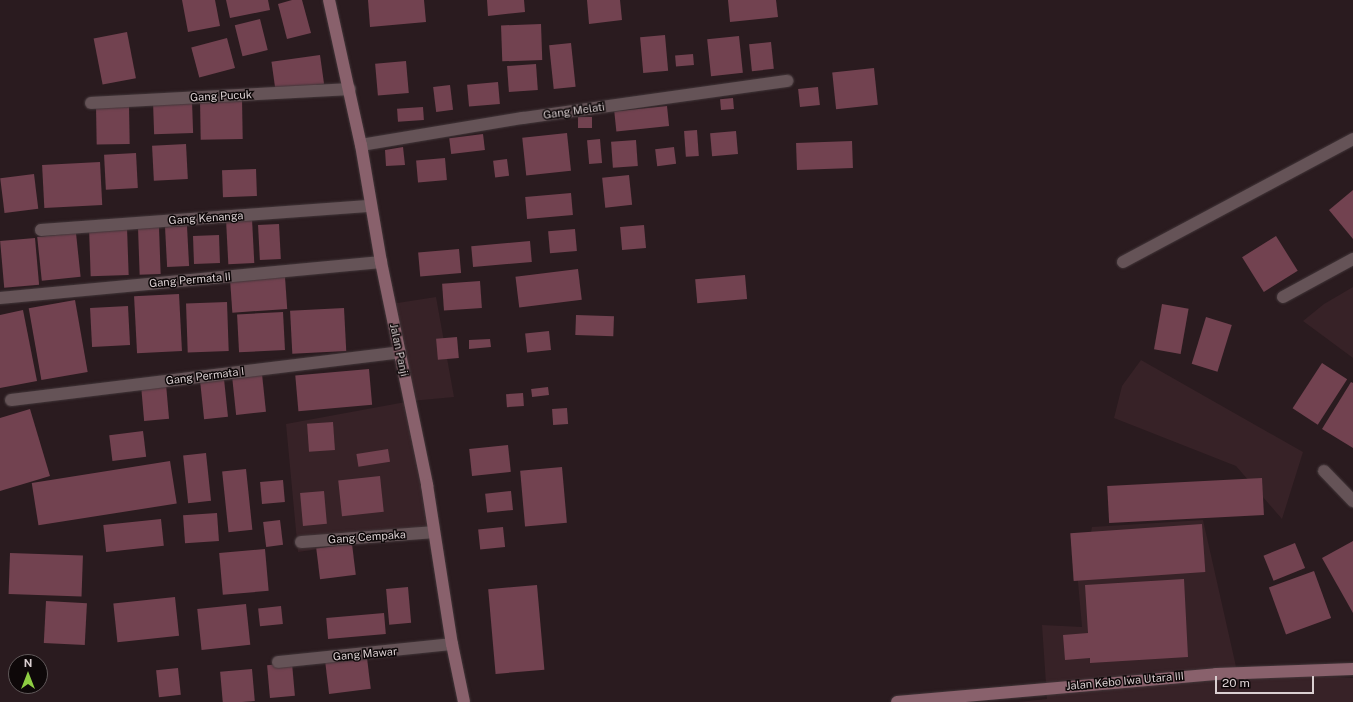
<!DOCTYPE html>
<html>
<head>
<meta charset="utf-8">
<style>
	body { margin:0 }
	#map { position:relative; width:1353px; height:702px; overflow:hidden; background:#2a1b1f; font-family:"Public Sans",sans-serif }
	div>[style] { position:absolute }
	.built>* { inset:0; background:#372227 }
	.building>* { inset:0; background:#724250; transform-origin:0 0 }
	.roads { filter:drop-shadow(0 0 1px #423639) drop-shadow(0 0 1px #423639) }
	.street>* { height:12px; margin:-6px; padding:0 6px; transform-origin:6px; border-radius:6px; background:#655357 }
	.secondary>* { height:12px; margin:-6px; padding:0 6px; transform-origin:6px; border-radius:6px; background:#89616c }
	span { translate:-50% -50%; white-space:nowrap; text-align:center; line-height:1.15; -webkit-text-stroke:3px #0e0809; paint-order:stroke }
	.street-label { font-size:11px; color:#dacfd1 }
	.north { position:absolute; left:8px; top:654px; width:40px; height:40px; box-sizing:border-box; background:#0e0809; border:1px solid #605859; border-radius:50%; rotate:0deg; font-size:11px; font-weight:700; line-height:16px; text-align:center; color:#dacfd1 }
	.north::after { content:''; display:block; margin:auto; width:14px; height:18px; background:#8ecd42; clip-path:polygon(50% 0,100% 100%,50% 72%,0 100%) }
	.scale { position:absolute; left:1215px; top:676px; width:99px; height:18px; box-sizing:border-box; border:2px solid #dacfd1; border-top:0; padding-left:5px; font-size:12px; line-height:14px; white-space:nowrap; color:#dacfd1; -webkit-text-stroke:3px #0e0809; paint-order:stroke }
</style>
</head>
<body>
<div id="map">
	<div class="built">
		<i style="clip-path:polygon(1353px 287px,1353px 358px,1303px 321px,1324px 304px)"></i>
		<i style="clip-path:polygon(436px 297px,454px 397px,411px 401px,429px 533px,298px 552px,286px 424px,411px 401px,391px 304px)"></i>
		<i style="clip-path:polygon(1141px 360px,1303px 452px,1282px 519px,1236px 466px,1114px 418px,1122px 386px)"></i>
		<i style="clip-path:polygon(1203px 520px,1237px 671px,1353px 678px,1353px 702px,1018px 702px,1047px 699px,1042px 625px,1082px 627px,1074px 537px,1090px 537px,1092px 527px)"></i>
	</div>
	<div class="building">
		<i style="clip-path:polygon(182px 0,215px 0,220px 26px,188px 32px)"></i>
		<i style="clip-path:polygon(226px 0,268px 0,270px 10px,230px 18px)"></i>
		<i style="clip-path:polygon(292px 0,302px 0,311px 33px,287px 39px,278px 4px)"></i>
		<i style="clip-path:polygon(368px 0,424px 0,426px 22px,370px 27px)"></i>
		<i style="clip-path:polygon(487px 0,524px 0,525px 12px,488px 16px)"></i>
		<i style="clip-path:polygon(587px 0,620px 0,622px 20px,589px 24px)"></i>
		<i style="clip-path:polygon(728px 0,776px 0,778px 17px,730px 22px)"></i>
		<i style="left:260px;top:19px;width:32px;height:26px;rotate:76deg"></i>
		<i style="left:541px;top:24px;width:36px;height:40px;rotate:88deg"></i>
		<i style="left:127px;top:32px;width:47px;height:34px;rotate:79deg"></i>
		<i style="left:665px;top:35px;width:36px;height:25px;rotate:85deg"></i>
		<i style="left:739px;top:36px;width:37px;height:32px;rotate:84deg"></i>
		<i style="left:227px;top:38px;width:31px;height:37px;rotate:75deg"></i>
		<i style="left:771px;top:42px;width:27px;height:22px;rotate:84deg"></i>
		<i style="left:571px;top:43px;width:44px;height:22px;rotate:84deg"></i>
		<i style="left:693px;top:54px;width:11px;height:18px;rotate:85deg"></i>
		<i style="left:320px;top:55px;width:29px;height:49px;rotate:82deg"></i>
		<i style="left:406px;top:61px;width:32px;height:31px;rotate:85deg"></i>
		<i style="left:536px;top:64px;width:26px;height:29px;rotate:86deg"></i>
		<i style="left:874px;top:68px;width:37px;height:42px;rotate:84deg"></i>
		<i style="left:498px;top:82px;width:22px;height:31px;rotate:85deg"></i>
		<i style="left:450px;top:85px;width:25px;height:17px;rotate:83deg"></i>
		<i style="left:818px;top:87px;width:18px;height:20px;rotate:84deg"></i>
		<i style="left:242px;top:98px;width:41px;height:42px;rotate:89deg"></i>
		<i style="left:733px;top:98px;width:11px;height:13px;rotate:85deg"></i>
		<i style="left:192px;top:101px;width:32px;height:39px;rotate:88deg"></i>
		<i style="left:129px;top:105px;width:39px;height:33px;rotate:89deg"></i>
		<i style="left:667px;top:106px;width:20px;height:53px;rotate:84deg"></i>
		<i style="left:423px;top:107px;width:13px;height:26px;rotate:86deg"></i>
		<i style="left:592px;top:117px;width:11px;height:14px;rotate:90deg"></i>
		<i style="left:697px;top:130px;width:26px;height:13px;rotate:86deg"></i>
		<i style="left:736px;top:131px;width:23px;height:26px;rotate:85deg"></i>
		<i style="left:567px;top:133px;width:38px;height:45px;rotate:84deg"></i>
		<i style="left:483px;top:134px;width:16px;height:34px;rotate:83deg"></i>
		<i style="left:600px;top:139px;width:24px;height:13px;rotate:85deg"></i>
		<i style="left:636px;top:140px;width:26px;height:25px;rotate:86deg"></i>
		<i style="left:852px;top:141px;width:27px;height:56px;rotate:88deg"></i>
		<i style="left:186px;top:144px;width:35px;height:34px;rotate:87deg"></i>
		<i style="clip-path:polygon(403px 147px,405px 165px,386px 166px,385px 150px)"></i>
		<i style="left:674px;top:147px;width:17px;height:19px;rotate:83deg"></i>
		<i style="left:136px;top:153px;width:35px;height:32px;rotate:87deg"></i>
		<i style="left:445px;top:158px;width:22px;height:29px;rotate:85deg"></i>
		<i style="left:507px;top:159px;width:17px;height:14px;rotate:83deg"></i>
		<i style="left:100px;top:162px;width:43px;height:58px;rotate:87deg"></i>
		<i style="left:256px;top:169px;width:27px;height:34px;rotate:88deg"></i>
		<i style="left:34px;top:174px;width:35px;height:34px;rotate:83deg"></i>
		<i style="left:629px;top:175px;width:30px;height:27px;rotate:84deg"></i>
		<i style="clip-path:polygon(1353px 190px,1353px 239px,1329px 210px)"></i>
		<i style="left:571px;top:193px;width:22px;height:46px;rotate:85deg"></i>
		<i style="left:252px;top:219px;width:44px;height:26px;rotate:87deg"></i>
		<i style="left:279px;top:224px;width:35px;height:21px;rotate:87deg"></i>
		<i style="left:644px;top:225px;width:23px;height:24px;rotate:85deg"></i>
		<i style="left:187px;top:226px;width:40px;height:22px;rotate:87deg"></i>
		<i style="left:127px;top:227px;width:48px;height:38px;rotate:88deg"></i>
		<i style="left:159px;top:227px;width:47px;height:21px;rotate:88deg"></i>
		<i style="left:575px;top:229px;width:22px;height:27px;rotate:85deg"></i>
		<i style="left:76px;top:233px;width:44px;height:39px;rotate:84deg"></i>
		<i style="left:219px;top:235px;width:28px;height:26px;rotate:88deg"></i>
		<i style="left:1276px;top:236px;width:41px;height:40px;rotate:58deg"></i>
		<i style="left:35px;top:238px;width:47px;height:35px;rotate:85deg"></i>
		<i style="left:530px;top:241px;width:21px;height:59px;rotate:85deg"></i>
		<i style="left:459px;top:249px;width:24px;height:41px;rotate:85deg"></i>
		<i style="left:578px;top:269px;width:31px;height:63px;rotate:83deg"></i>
		<i style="left:745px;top:275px;width:24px;height:50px;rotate:85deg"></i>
		<i style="left:285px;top:277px;width:32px;height:55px;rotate:86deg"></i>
		<i style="left:480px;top:281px;width:27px;height:38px;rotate:86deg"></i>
		<i style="left:179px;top:294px;width:57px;height:45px;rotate:87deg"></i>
		<i style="left:75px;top:300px;width:73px;height:47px;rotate:80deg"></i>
		<i style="left:227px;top:302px;width:49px;height:41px;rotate:88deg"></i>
		<i style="left:1162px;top:304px;width:27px;height:46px;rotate:10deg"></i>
		<i style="left:128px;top:306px;width:39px;height:38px;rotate:87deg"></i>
		<i style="left:344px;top:308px;width:43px;height:54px;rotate:87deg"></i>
		<i style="clip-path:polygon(23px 310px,37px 381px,0 388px,0 315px)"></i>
		<i style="left:283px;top:312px;width:38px;height:46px;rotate:87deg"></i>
		<i style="left:576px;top:315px;width:38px;height:20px;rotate:2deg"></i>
		<i style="left:1206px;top:317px;width:27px;height:49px;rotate:17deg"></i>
		<i style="left:549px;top:331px;width:19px;height:24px;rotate:84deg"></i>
		<i style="left:457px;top:337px;width:21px;height:21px;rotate:85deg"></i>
		<i style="clip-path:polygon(490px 339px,491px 347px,469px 349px,469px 340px)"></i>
		<i style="left:1322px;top:363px;width:30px;height:54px;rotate:33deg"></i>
		<i style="left:369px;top:369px;width:36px;height:74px;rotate:85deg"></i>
		<i style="left:262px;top:374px;width:38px;height:30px;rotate:84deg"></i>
		<i style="left:224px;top:379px;width:38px;height:24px;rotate:84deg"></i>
		<i style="clip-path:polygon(1351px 382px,1353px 383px,1353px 448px,1322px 429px)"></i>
		<i style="left:166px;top:384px;width:35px;height:25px;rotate:85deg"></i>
		<i style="left:548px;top:387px;width:8px;height:17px;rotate:83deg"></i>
		<i style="left:523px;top:393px;width:13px;height:17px;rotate:86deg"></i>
		<i style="left:567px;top:408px;width:16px;height:15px;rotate:86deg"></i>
		<i style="clip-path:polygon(30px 409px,50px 476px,0 491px,0 418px)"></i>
		<i style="left:333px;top:422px;width:28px;height:26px;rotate:86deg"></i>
		<i style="left:143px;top:431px;width:26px;height:34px;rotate:83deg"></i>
		<i style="left:508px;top:445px;width:27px;height:39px;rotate:84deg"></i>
		<i style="left:388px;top:449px;width:13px;height:32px;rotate:81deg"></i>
		<i style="left:206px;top:453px;width:48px;height:23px;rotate:84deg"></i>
		<i style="left:170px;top:461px;width:43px;height:140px;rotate:81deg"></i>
		<i style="left:562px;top:467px;width:56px;height:42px;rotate:85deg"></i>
		<i style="left:246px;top:469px;width:61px;height:24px;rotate:84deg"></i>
		<i style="left:380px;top:476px;width:36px;height:42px;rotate:84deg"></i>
		<i style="left:1262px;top:478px;width:37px;height:155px;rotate:87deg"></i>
		<i style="left:283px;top:480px;width:22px;height:23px;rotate:85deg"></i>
		<i style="left:324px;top:491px;width:33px;height:24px;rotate:85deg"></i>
		<i style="left:511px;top:491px;width:19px;height:26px;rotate:84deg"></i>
		<i style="left:217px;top:513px;width:28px;height:34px;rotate:86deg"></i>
		<i style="left:161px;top:519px;width:27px;height:58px;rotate:84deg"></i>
		<i style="left:280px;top:520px;width:25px;height:17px;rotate:83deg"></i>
		<i style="left:1202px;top:524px;width:48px;height:132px;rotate:86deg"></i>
		<i style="left:503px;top:527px;width:20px;height:25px;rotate:84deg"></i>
		<i style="clip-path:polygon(1353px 541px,1353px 613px,1322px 558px)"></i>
		<i style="left:1295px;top:543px;width:27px;height:34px;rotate:68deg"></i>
		<i style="left:352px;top:544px;width:31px;height:36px;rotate:83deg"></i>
		<i style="left:265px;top:549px;width:42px;height:46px;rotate:85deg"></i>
		<i style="left:10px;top:553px;width:73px;height:41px;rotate:2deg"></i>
		<i style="left:1314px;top:571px;width:50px;height:48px;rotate:70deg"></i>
		<i style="clip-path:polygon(1184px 579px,1188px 657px,1090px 663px,1090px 658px,1065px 660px,1063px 635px,1088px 633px,1085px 585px)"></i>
		<i style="left:537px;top:585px;width:85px;height:49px;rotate:85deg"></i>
		<i style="left:408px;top:587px;width:36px;height:22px;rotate:85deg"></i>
		<i style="left:175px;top:597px;width:39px;height:62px;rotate:84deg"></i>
		<i style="left:46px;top:601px;width:41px;height:42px;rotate:3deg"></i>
		<i style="left:246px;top:604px;width:41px;height:49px;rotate:84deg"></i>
		<i style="left:281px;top:606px;width:18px;height:23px;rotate:84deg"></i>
		<i style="left:384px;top:613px;width:21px;height:58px;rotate:85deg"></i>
		<i style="left:367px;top:658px;width:31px;height:42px;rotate:83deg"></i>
		<i style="left:292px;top:663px;width:33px;height:25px;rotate:85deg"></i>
		<i style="left:178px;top:668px;width:27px;height:22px;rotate:84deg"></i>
		<i style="left:252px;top:669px;width:32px;height:32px;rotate:85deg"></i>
	</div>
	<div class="roads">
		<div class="street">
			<i style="left:91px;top:103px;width:259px;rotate:-3.1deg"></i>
			<i style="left:361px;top:145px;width:164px;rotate:-9.5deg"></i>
			<i style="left:523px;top:118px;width:267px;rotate:-8deg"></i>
			<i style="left:41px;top:230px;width:331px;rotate:-4.2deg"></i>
			<i style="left:1123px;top:262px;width:261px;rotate:-28.1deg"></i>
			<i style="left:1283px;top:297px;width:80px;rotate:-28.5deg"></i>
			<i style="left:0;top:298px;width:383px;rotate:-5.4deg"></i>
			<i style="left:11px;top:400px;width:392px;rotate:-7deg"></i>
			<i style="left:1324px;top:471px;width:42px;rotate:46deg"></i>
			<i style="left:301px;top:542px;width:132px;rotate:-4.3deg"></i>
			<i style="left:278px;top:662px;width:175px;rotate:-5.9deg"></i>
		</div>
		<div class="secondary">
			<i style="left:329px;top:0;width:148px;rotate:77.6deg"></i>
			<i style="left:361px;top:145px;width:119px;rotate:80.3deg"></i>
			<i style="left:381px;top:262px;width:228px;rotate:78.3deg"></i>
			<i style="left:427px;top:485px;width:161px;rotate:81.1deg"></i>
			<i style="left:452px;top:644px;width:59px;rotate:78.3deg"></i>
			<i style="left:897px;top:702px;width:320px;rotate:-5deg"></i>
			<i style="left:1216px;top:674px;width:137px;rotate:-2.1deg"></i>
		</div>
	</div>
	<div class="street-label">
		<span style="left:221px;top:96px;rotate:-3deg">Gang Pucuk</span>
		<span style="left:574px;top:111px;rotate:-8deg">Gang Melati</span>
		<span style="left:206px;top:218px;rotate:-4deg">Gang Kenanga</span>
		<span style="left:190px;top:280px;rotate:-5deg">Gang Permata II</span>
		<span style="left:399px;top:350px;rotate:78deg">Jalan Panji</span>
		<span style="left:205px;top:376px;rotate:-7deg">Gang Permata I</span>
		<span style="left:367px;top:537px;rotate:-4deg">Gang Cempaka</span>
		<span style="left:365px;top:654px;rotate:-5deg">Gang Mawar</span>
		<span style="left:1125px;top:681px;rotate:-5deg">Jalan Kebo Iwa Utara III</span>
	</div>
	<div class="north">N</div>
	<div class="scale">20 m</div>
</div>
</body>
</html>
